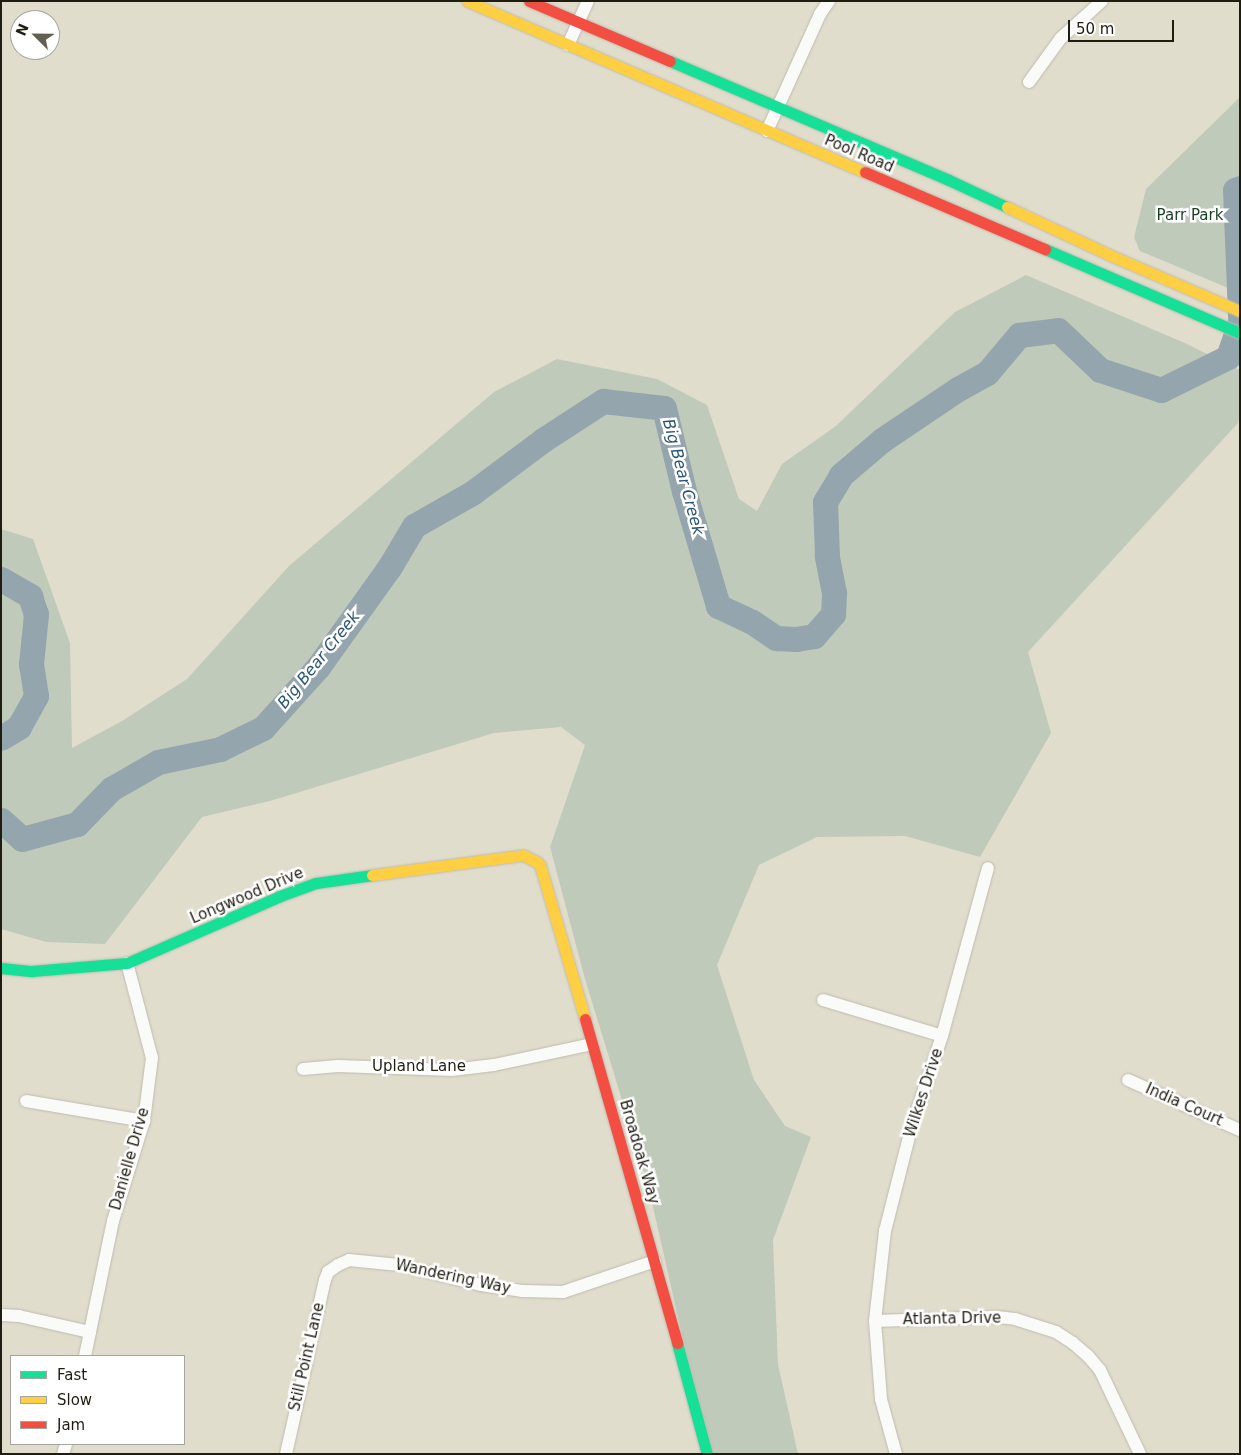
<!DOCTYPE html>
<html>
<head>
<meta charset="utf-8">
<style>
	body { margin:0 }
	#map { position:relative; width:1241px; height:1455px; overflow:hidden; background:#e1ddcd; font-family:"DejaVu Sans",sans-serif }
	div>[style] { position:absolute }
	.green>* { inset:0; background:#c0caba }
	.river>* { height:25px; margin:-12.5px; padding:0 12.5px; transform-origin:12.5px; border-radius:12.5px; background:#95a5ae }
	.roads { filter:drop-shadow(0 0 1px #bebbaf) drop-shadow(0 0 1px #bebbaf) }
	.street>* { height:12px; margin:-6px; padding:0 6px; transform-origin:6px; border-radius:6px; background:#fafaf8 }
	.fast>* { height:11px; margin:-5.5px; padding:0 5.5px; transform-origin:5.5px; border-radius:5.5px; background:#16e098 }
	.slow>* { height:11px; margin:-5.5px; padding:0 5.5px; transform-origin:5.5px; border-radius:5.5px; background:#ffcf43 }
	.jam>* { height:11px; margin:-5.5px; padding:0 5.5px; transform-origin:5.5px; border-radius:5.5px; background:#f24e42 }
	span { translate:-50% -50%; white-space:nowrap; text-align:center; line-height:1.15; -webkit-text-stroke:5px #fff; paint-order:stroke }
	.street-label { font-size:15px; color:#1f1c12 }
	.park-label { font-size:15px; color:#133f22 }
	.water-label { font-size:16px; color:#295574; font-style:italic }
	.frame { position:absolute; inset:0; border:2px solid #1f1c12; pointer-events:none }
	.legend { position:absolute; left:10px; top:1355px; width:175px; height:90px; box-sizing:border-box; background:#fff; border:1px solid #a5a4a0; margin:0; padding:6px 9px; list-style:none; font-size:15px; color:#1f1c12 }
	.legend li { display:flex; align-items:center; gap:10px; height:25px }
	.legend b { width:25px; border:1px solid #a5a4a0 }
	.north { position:absolute; left:10px; top:10px; width:50px; height:50px; box-sizing:border-box; background:#fff; border:1px solid #a5a4a0; border-radius:50%; rotate:293deg; font-size:14px; font-weight:700; line-height:20px; text-align:center; color:#1f1c12 }
	.north::after { content:''; display:block; margin:auto; width:18px; height:22px; background:#636053; clip-path:polygon(50% 0,100% 100%,50% 72%,0 100%) }
	.scale { position:absolute; left:1068px; top:20px; width:106px; height:22px; box-sizing:border-box; border:2px solid #1f1c12; border-top:0; padding-left:6px; font-size:15px; line-height:18px; white-space:nowrap; color:#1f1c12; -webkit-text-stroke:4px #fff; paint-order:stroke }
</style>
</head>
<body>
<div id="map">
	<div class="green">
		<i style="clip-path:polygon(1240px 97px,1240px 293px,1140px 251px,1134px 237px,1146px 189px)"></i>
		<i style="clip-path:polygon(1026px 275px,1187px 344px,1240px 370px,1240px 414px,1238px 423px,1028px 652px,1051px 733px,980px 857px,905px 836px,817px 837px,759px 865px,717px 965px,754px 1080px,785px 1126px,811px 1137px,773px 1240px,778px 1364px,798px 1454px,709px 1454px,648px 1185px,585px 979px,550px 847px,585px 745px,561px 727px,494px 733px,270px 801px,202px 817px,105px 944px,46px 942px,1px 929px,1px 529px,33px 539px,70px 643px,72px 748px,122px 721px,187px 679px,289px 566px,494px 392px,557px 359px,657px 379px,707px 405px,739px 499px,757px 511px,782px 464px,836px 426px,955px 312px)"></i>
	</div>
	<div class="river">
		<i style="left:1240px;top:188px;width:5px;rotate:158deg"></i>
		<i style="left:1235px;top:190px;width:126px;rotate:87.7deg"></i>
		<i style="left:1px;top:579px;width:34px;rotate:30deg"></i>
		<i style="left:30px;top:596px;width:19px;rotate:72deg"></i>
		<i style="left:36px;top:614px;width:50px;rotate:95.7deg"></i>
		<i style="left:31px;top:664px;width:32px;rotate:81deg"></i>
		<i style="left:36px;top:696px;width:35px;rotate:119deg"></i>
		<i style="left:19px;top:727px;width:21px;rotate:149deg"></i>
		<i style="left:1px;top:820px;width:28px;rotate:42deg"></i>
		<i style="left:22px;top:839px;width:57px;rotate:-15.3deg"></i>
		<i style="left:77px;top:824px;width:49px;rotate:-45.8deg"></i>
		<i style="left:111px;top:789px;width:54px;rotate:-29.9deg"></i>
		<i style="left:158px;top:762px;width:63px;rotate:-11.8deg"></i>
		<i style="left:220px;top:749px;width:48px;rotate:-26deg"></i>
		<i style="left:263px;top:728px;width:82px;rotate:-48deg"></i>
		<i style="left:318px;top:667px;width:122px;rotate:-54.4deg"></i>
		<i style="left:389px;top:568px;width:49px;rotate:-59.2deg"></i>
		<i style="left:414px;top:526px;width:67px;rotate:-29.6deg"></i>
		<i style="left:472px;top:493px;width:89px;rotate:-36.7deg"></i>
		<i style="left:543px;top:440px;width:72px;rotate:-33deg"></i>
		<i style="left:603px;top:401px;width:61px;rotate:6.5deg"></i>
		<i style="left:664px;top:408px;width:85px;rotate:76.5deg"></i>
		<i style="left:684px;top:491px;width:120px;rotate:73.5deg"></i>
		<i style="left:718px;top:606px;width:38px;rotate:25deg"></i>
		<i style="left:752px;top:622px;width:29px;rotate:34deg"></i>
		<i style="left:776px;top:638px;width:20px;rotate:3deg"></i>
		<i style="left:796px;top:639px;width:18px;rotate:-9deg"></i>
		<i style="left:814px;top:636px;width:29px;rotate:-49deg"></i>
		<i style="left:833px;top:614px;width:21px;rotate:-87deg"></i>
		<i style="left:834px;top:593px;width:38px;rotate:-101deg"></i>
		<i style="left:827px;top:556px;width:54px;rotate:-92.1deg"></i>
		<i style="left:825px;top:502px;width:31px;rotate:-59deg"></i>
		<i style="left:841px;top:475px;width:54px;rotate:-40.5deg"></i>
		<i style="left:882px;top:440px;width:92px;rotate:-33.9deg"></i>
		<i style="left:958px;top:389px;width:33px;rotate:-29deg"></i>
		<i style="left:987px;top:373px;width:50px;rotate:-49.9deg"></i>
		<i style="left:1019px;top:335px;width:39px;rotate:-7deg"></i>
		<i style="left:1058px;top:330px;width:58px;rotate:43.6deg"></i>
		<i style="left:1100px;top:370px;width:64px;rotate:18.2deg"></i>
		<i style="left:1161px;top:390px;width:75px;rotate:-26.2deg"></i>
		<i style="left:1228px;top:357px;width:37px;rotate:-71deg"></i>
	</div>
	<div class="roads">
		<div class="street">
			<i style="left:568px;top:45px;width:48px;rotate:-65.6deg"></i>
			<i style="left:1029px;top:82px;width:54px;rotate:-54deg"></i>
			<i style="left:1061px;top:38px;width:55px;rotate:-42.1deg"></i>
			<i style="left:767px;top:131px;width:128px;rotate:-65.6deg"></i>
			<i style="left:820px;top:14px;width:16px;rotate:-55deg"></i>
			<i style="left:823px;top:1000px;width:124px;rotate:16.8deg"></i>
			<i style="left:303px;top:1069px;width:35px;rotate:-5deg"></i>
			<i style="left:338px;top:1066px;width:114px;rotate:2deg"></i>
			<i style="left:452px;top:1070px;width:42px;rotate:-6.8deg"></i>
			<i style="left:494px;top:1065px;width:100px;rotate:-12.1deg"></i>
			<i style="left:1128px;top:1080px;width:123px;rotate:24.1deg"></i>
			<i style="left:26px;top:1101px;width:120px;rotate:9.6deg"></i>
			<i style="left:1px;top:1315px;width:18px;rotate:3deg"></i>
			<i style="left:19px;top:1316px;width:73px;rotate:12.7deg"></i>
			<i style="left:875px;top:1321px;width:122px;rotate:-1.9deg"></i>
			<i style="left:997px;top:1317px;width:18px;rotate:6deg"></i>
			<i style="left:1015px;top:1319px;width:43px;rotate:17.6deg"></i>
			<i style="left:1056px;top:1332px;width:20px;rotate:33deg"></i>
			<i style="left:1073px;top:1343px;width:20px;rotate:41deg"></i>
			<i style="left:1088px;top:1356px;width:18px;rotate:49deg"></i>
			<i style="left:1100px;top:1370px;width:93px;rotate:64.5deg"></i>
			<i style="left:85px;top:1356px;width:138px;rotate:-78.3deg"></i>
			<i style="left:113px;top:1221px;width:105px;rotate:-72.8deg"></i>
			<i style="left:144px;top:1121px;width:64px;rotate:-82.8deg"></i>
			<i style="left:152px;top:1058px;width:98px;rotate:-104.7deg"></i>
			<i style="left:63px;top:1454px;width:10px;rotate:-73deg"></i>
			<i style="left:286px;top:1454px;width:178px;rotate:-77.4deg"></i>
			<i style="left:325px;top:1280px;width:9px;rotate:-69deg"></i>
			<i style="left:328px;top:1272px;width:12px;rotate:-35deg"></i>
			<i style="left:338px;top:1265px;width:12px;rotate:-24deg"></i>
			<i style="left:349px;top:1260px;width:50px;rotate:5.7deg"></i>
			<i style="left:399px;top:1265px;width:84px;rotate:13.7deg"></i>
			<i style="left:481px;top:1285px;width:41px;rotate:8.3deg"></i>
			<i style="left:522px;top:1291px;width:41px;rotate:1.4deg"></i>
			<i style="left:563px;top:1292px;width:97px;rotate:-18.6deg"></i>
			<i style="left:896px;top:1454px;width:57px;rotate:-105.3deg"></i>
			<i style="left:881px;top:1399px;width:78px;rotate:-94.4deg"></i>
			<i style="left:875px;top:1321px;width:91px;rotate:-83.7deg"></i>
			<i style="left:885px;top:1231px;width:109px;rotate:-75.7deg"></i>
			<i style="left:912px;top:1125px;width:94px;rotate:-71.4deg"></i>
			<i style="left:942px;top:1036px;width:174px;rotate:-74.7deg"></i>
		</div>
		<div class="fast">
			<i style="left:670px;top:61px;width:303px;rotate:23.1deg"></i>
			<i style="left:949px;top:180px;width:64px;rotate:25deg"></i>
			<i style="left:1045px;top:249px;width:212px;rotate:23.3deg"></i>
			<i style="left:1px;top:968px;width:31px;rotate:6deg"></i>
			<i style="left:32px;top:971px;width:95px;rotate:-4.8deg"></i>
			<i style="left:127px;top:963px;width:167px;rotate:-23.6deg"></i>
			<i style="left:280px;top:896px;width:38px;rotate:-20deg"></i>
			<i style="left:316px;top:883px;width:57px;rotate:-8.1deg"></i>
			<i style="left:677px;top:1343px;width:115px;rotate:74.9deg"></i>
		</div>
		<div class="slow">
			<i style="left:467px;top:1px;width:433px;rotate:23.3deg"></i>
			<i style="left:1007px;top:207px;width:116px;rotate:25deg"></i>
			<i style="left:1112px;top:256px;width:139px;rotate:23.3deg"></i>
			<i style="left:372px;top:875px;width:152px;rotate:-7.5deg"></i>
			<i style="left:523px;top:855px;width:16px;rotate:27deg"></i>
			<i style="left:537px;top:862px;width:4px;rotate:45deg"></i>
			<i style="left:540px;top:865px;width:160px;rotate:73.7deg"></i>
		</div>
		<div class="jam">
			<i style="left:529px;top:1px;width:153px;rotate:23.1deg"></i>
			<i style="left:865px;top:172px;width:196px;rotate:23.2deg"></i>
			<i style="left:585px;top:1019px;width:337px;rotate:74.1deg"></i>
		</div>
	</div>
	<div class="street-label">
		<span style="left:859px;top:154px;rotate:23deg">Pool Road</span>
		<span style="left:247px;top:896px;rotate:-23deg">Longwood Drive</span>
		<span style="left:419px;top:1067px">Upland Lane</span>
		<span style="left:924px;top:1093px;rotate:-72deg">Wilkes Drive</span>
		<span style="left:1184px;top:1105px;rotate:24deg">India Court</span>
		<span style="left:639px;top:1152px;rotate:74deg">Broadoak Way</span>
		<span style="left:130px;top:1159px;rotate:-74deg">Danielle Drive</span>
		<span style="left:453px;top:1277px;rotate:12deg">Wandering Way</span>
		<span style="left:952px;top:1319px;rotate:-1deg">Atlanta Drive</span>
		<span style="left:307px;top:1357px;rotate:-77deg">Still Point Lane</span>
	</div>
	<div class="park-label">
		<span style="left:1190px;top:216px">Parr Park</span>
	</div>
	<div class="water-label">
		<span style="left:683px;top:477px;rotate:75deg">Big Bear Creek</span>
		<span style="left:319px;top:660px;rotate:-51deg">Big Bear Creek</span>
	</div>
	<div class="frame"></div>
	<ul class="legend">
	<li><b style="height:6px;background:#16e098"></b>Fast</li>
	<li><b style="height:6px;background:#ffcf43"></b>Slow</li>
	<li><b style="height:6px;background:#f24e42"></b>Jam</li>
	</ul>
	<div class="north">N</div>
	<div class="scale">50 m</div>
</div>
</body>
</html>
